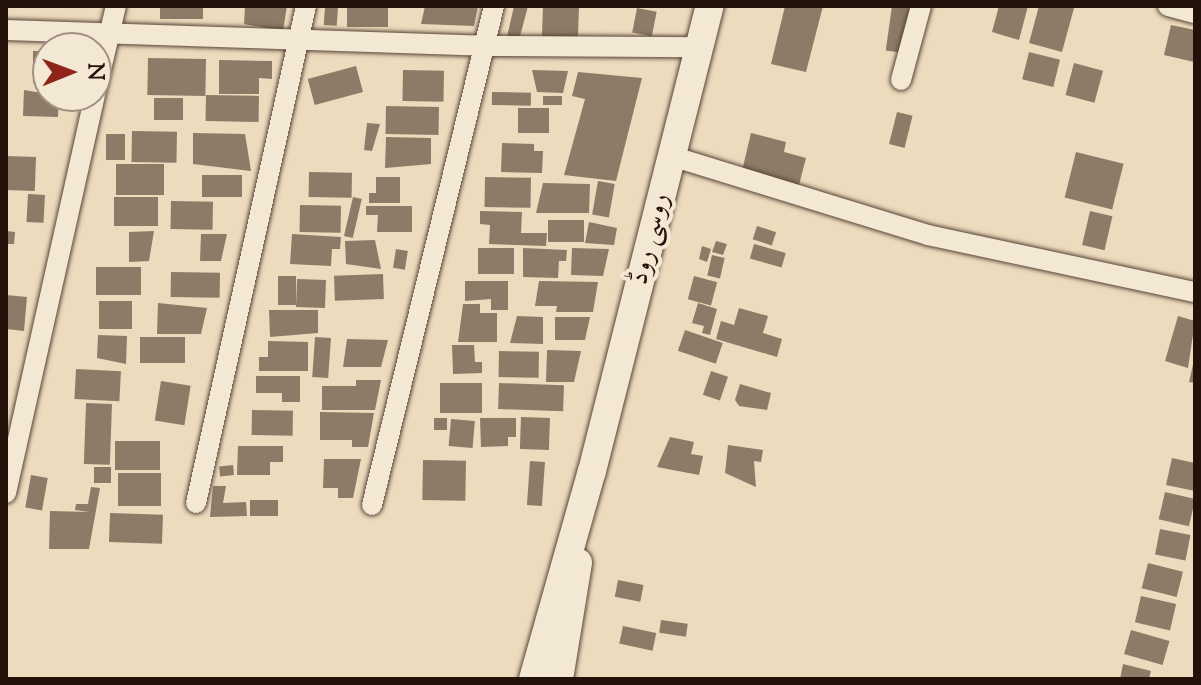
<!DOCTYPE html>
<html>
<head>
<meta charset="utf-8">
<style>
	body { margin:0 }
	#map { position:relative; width:1201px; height:685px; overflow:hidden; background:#eddbbd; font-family:"Sorts Mill Goudy",Amiri,serif }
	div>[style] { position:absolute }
	.building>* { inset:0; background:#8c7b67; transform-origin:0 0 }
	.roads { filter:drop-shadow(0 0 2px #564437) drop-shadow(0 0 2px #564437) }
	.street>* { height:20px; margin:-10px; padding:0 10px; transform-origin:10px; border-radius:10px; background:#f3e8d4 }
	.secondary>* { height:28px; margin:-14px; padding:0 14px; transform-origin:14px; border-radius:14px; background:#f3e8d4 }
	span { translate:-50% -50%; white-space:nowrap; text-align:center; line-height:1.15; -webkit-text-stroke:8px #f3e8d4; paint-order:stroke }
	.street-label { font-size:28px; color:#23120a }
	.frame { position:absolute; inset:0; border:8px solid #23120a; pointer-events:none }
	.north { position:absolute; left:32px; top:32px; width:80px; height:80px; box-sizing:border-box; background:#f3e8d4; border:2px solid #a09283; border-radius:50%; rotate:89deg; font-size:22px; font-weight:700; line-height:32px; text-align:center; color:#23120a }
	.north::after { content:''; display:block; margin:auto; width:28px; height:36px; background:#8f2418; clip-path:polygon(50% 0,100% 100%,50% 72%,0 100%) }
</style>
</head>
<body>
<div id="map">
	<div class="building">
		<i style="left:160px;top:6px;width:43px;height:13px"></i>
		<i style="clip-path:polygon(245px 6px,287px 6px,283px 31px,244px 24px)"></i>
		<i style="left:347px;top:6px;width:41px;height:21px"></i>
		<i style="clip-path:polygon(425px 6px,478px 6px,474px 26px,421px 24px)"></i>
		<i style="clip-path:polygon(514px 6px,528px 6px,519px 40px,507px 37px)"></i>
		<i style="left:543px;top:6px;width:36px;height:31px;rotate:2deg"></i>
		<i style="clip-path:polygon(785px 6px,823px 6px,806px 72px,771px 64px)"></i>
		<i style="left:892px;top:6px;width:22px;height:45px;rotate:8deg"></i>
		<i style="clip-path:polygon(999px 6px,1028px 6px,1019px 40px,992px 32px)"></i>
		<i style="clip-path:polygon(1039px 6px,1074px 8px,1062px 52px,1029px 43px)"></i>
		<i style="left:325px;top:7px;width:13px;height:18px;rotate:4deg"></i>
		<i style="left:637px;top:8px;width:20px;height:25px;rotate:11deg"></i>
		<i style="clip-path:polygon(1171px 25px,1195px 30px,1194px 62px,1164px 55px)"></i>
		<i style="left:33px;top:51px;width:15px;height:32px"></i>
		<i style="left:1029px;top:52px;width:32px;height:28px;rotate:14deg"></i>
		<i style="left:148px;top:58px;width:58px;height:37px;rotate:1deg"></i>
		<i style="clip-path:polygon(219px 60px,272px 61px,272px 79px,259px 78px,259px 94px,219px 94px)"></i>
		<i style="left:1074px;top:63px;width:30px;height:33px;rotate:15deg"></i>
		<i style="left:356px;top:66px;width:27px;height:50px;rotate:75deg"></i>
		<i style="left:403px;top:70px;width:41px;height:31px;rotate:1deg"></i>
		<i style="clip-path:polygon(532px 70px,568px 71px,563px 93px,537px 92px)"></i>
		<i style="clip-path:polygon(578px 72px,642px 78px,616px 181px,564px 175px,585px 99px,572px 96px)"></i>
		<i style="clip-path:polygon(24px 90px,59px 96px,58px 117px,23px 116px)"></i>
		<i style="left:492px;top:92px;width:39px;height:13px;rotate:1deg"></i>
		<i style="left:206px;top:95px;width:53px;height:26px;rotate:1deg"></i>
		<i style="left:543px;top:96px;width:19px;height:9px"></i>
		<i style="left:154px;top:98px;width:29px;height:22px"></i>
		<i style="left:386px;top:106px;width:53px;height:28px;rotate:1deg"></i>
		<i style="left:518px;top:108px;width:31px;height:25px"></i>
		<i style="left:897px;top:112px;width:16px;height:33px;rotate:14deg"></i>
		<i style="clip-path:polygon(367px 123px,380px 124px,372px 151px,364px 150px)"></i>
		<i style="left:132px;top:131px;width:45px;height:31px;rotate:1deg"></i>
		<i style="clip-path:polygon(193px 133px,245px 134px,251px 171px,193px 164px)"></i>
		<i style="clip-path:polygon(751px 133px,786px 142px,784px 152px,806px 158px,799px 185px,742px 171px)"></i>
		<i style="left:106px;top:134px;width:19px;height:26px"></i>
		<i style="clip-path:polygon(386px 137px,431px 138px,431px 164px,385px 168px)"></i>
		<i style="clip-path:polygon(502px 143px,534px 144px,534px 151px,543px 151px,542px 173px,501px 172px)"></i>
		<i style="left:1076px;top:152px;width:49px;height:47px;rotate:14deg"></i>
		<i style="left:6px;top:156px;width:30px;height:34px;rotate:2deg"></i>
		<i style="left:116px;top:164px;width:48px;height:31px"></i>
		<i style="left:309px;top:172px;width:43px;height:25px;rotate:1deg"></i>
		<i style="left:202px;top:175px;width:40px;height:22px"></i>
		<i style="clip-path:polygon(376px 177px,400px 177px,400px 203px,369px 203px,369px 193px,376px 193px)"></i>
		<i style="left:485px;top:177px;width:46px;height:30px;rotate:1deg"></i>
		<i style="left:598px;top:181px;width:17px;height:34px;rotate:10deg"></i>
		<i style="clip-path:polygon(543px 183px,590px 184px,589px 213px,536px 213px)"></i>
		<i style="left:28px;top:194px;width:17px;height:28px;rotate:3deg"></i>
		<i style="left:114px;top:197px;width:44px;height:29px"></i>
		<i style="left:353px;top:197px;width:9px;height:40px;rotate:13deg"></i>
		<i style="left:171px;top:201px;width:42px;height:28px;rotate:1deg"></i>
		<i style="left:300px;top:205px;width:41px;height:27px;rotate:1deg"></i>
		<i style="clip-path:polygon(366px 206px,412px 206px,412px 232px,377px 232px,378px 215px,366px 215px)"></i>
		<i style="clip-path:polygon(480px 211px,522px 212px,521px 233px,547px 233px,546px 246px,489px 244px,490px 225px,480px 224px)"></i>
		<i style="left:1090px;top:211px;width:23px;height:35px;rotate:13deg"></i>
		<i style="left:548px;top:220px;width:36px;height:22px"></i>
		<i style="clip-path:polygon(589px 222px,617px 228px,614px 245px,585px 243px)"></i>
		<i style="left:757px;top:226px;width:20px;height:14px;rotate:18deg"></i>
		<i style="clip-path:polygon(6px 231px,15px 232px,14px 244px,6px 244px)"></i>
		<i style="clip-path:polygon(154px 231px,149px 261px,129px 262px,129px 232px)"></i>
		<i style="clip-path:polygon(201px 234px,227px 234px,221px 261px,200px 261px)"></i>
		<i style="clip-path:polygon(292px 234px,341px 237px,340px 249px,332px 249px,331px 266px,290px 264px)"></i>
		<i style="clip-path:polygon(375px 240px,381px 269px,346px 264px,345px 241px)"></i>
		<i style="clip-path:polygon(716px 241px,727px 244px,723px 255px,712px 252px)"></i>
		<i style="left:754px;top:244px;width:33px;height:15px;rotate:16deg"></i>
		<i style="clip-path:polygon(702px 246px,711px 249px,707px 262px,699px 259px)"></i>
		<i style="left:478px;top:248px;width:36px;height:26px"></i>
		<i style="clip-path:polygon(523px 248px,567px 250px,566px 261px,559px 261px,558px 278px,523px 277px)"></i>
		<i style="clip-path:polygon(572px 248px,609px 249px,603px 276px,571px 275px)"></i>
		<i style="left:396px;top:249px;width:12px;height:19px;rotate:9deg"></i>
		<i style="left:712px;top:255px;width:13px;height:21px;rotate:13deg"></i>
		<i style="left:96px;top:267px;width:45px;height:28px"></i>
		<i style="left:171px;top:272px;width:49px;height:25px;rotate:1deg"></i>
		<i style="left:383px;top:274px;width:25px;height:49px;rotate:88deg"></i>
		<i style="left:278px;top:276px;width:18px;height:29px"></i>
		<i style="left:694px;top:276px;width:24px;height:24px;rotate:15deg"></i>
		<i style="left:297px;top:279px;width:29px;height:28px;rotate:2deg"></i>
		<i style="clip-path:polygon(465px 281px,508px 281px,508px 310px,491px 310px,491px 299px,465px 301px)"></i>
		<i style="clip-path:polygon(539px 281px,598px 282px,593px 312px,556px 312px,557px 306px,535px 306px)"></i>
		<i style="clip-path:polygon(6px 295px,27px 297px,24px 331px,6px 329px)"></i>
		<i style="left:99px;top:301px;width:33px;height:28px"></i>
		<i style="clip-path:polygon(158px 303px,207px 308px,201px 334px,157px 334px)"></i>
		<i style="clip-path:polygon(698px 303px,717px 309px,710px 335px,702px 333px,704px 326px,692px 323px)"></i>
		<i style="clip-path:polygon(463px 304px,480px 304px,480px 313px,497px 313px,497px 342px,458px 342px)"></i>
		<i style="clip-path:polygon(739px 308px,768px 316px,763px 333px,782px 339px,777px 357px,716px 339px,721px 321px,734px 325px)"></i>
		<i style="clip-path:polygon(269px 310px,318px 310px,318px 333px,270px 337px)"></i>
		<i style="clip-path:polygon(517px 316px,543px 317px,543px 344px,510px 343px)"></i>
		<i style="clip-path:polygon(1178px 316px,1195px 321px,1188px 368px,1165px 361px)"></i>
		<i style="clip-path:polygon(555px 317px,590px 317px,585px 340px,555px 340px)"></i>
		<i style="left:685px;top:330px;width:40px;height:22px;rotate:19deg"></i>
		<i style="clip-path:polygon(98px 335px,127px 336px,126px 364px,97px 358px)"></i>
		<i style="left:140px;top:337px;width:45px;height:26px"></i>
		<i style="left:315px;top:337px;width:16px;height:40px;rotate:4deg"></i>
		<i style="clip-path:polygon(347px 339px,388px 340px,381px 367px,343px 367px)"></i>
		<i style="clip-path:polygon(268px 341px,308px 342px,308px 371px,259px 371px,259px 357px,268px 357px)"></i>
		<i style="clip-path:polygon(452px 345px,474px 345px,475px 362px,482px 362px,482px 373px,453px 374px)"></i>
		<i style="clip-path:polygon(547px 350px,581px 351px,574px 382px,546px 382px)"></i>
		<i style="left:499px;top:351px;width:40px;height:26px;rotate:1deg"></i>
		<i style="clip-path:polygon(1195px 356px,1195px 383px,1189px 382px)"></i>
		<i style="left:76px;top:369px;width:45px;height:30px;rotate:3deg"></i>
		<i style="left:711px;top:371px;width:18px;height:25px;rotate:19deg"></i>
		<i style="clip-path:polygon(256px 376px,300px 376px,300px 402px,282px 402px,282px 393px,256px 393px)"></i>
		<i style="clip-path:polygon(356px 380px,381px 380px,375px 410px,322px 410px,322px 386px,356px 386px)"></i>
		<i style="left:161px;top:381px;width:30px;height:40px;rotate:9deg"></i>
		<i style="left:440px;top:383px;width:42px;height:30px"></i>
		<i style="left:499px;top:383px;width:65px;height:26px;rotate:2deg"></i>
		<i style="clip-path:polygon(740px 384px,771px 393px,767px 410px,739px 406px,735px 400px)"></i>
		<i style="left:86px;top:403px;width:26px;height:61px;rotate:2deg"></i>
		<i style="left:252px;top:410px;width:41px;height:25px;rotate:1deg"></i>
		<i style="clip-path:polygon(320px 412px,374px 413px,368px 447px,352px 447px,352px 440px,320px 440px)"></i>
		<i style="left:521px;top:417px;width:29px;height:32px;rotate:2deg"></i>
		<i style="left:434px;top:418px;width:13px;height:12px"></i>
		<i style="clip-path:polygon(480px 418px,516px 418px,516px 437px,508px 437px,508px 446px,481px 447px)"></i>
		<i style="left:451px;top:419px;width:24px;height:27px;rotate:5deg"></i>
		<i style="clip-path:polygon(670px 437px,694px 442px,691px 454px,703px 456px,699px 475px,657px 467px)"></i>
		<i style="left:115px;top:441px;width:45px;height:29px"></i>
		<i style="clip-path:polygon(728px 445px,763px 450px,761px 462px,754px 461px,756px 487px,725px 473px)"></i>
		<i style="clip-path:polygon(238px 446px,283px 446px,283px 462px,270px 462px,270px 475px,237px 475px)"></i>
		<i style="clip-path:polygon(1172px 458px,1195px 463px,1195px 491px,1166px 485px)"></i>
		<i style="clip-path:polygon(324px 459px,361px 459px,353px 498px,338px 498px,338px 488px,323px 488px)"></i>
		<i style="left:423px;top:460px;width:43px;height:40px;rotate:1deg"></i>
		<i style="left:530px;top:461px;width:15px;height:44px;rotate:4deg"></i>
		<i style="left:233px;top:465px;width:10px;height:14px;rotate:84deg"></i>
		<i style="left:94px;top:467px;width:17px;height:16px"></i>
		<i style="left:118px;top:473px;width:43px;height:33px"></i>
		<i style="left:31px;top:475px;width:17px;height:33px;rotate:10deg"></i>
		<i style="clip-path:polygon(213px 486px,226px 486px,223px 503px,246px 502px,247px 516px,210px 517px)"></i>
		<i style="clip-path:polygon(91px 487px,100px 488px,89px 549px,49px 549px,50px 511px,89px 512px,75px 510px,76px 504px,88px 504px)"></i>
		<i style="left:1165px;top:492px;width:31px;height:28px;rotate:13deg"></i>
		<i style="left:250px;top:500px;width:28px;height:16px"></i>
		<i style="left:110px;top:513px;width:53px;height:29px;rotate:2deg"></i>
		<i style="left:1160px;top:529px;width:31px;height:26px;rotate:11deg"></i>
		<i style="left:1148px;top:563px;width:36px;height:26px;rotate:14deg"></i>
		<i style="left:618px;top:580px;width:26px;height:17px;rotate:11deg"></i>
		<i style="left:1141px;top:596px;width:36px;height:27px;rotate:13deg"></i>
		<i style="left:661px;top:620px;width:27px;height:13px;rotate:8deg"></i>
		<i style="left:623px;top:626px;width:34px;height:18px;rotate:12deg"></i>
		<i style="left:1131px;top:630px;width:40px;height:25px;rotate:16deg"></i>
		<i style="clip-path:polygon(1123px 664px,1151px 671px,1149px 679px,1120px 679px)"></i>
	</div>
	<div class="roads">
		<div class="street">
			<i style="left:1168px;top:6px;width:28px;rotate:15deg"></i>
			<i style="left:6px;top:30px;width:478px;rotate:1.9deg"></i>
			<i style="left:484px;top:46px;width:215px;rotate:0.3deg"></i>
			<i style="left:901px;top:80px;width:77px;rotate:-74.9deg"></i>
			<i style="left:96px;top:91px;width:87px;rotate:-76.8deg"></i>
			<i style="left:671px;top:156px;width:269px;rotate:17.1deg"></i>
			<i style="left:928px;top:235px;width:273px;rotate:12.1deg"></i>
			<i style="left:6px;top:493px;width:407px;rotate:-77.4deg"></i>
			<i style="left:196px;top:503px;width:509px;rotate:-77.52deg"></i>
			<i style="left:372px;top:505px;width:514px;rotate:-76.26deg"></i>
		</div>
		<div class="secondary">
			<i style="left:533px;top:679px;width:216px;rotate:-74.2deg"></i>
			<i style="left:592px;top:471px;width:480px;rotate:-75.8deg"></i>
			<i style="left:559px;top:679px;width:118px;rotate:-80.7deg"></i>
		</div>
	</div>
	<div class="street-label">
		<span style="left:650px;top:239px;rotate:-76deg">روسی روڈ</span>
	</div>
	<div class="frame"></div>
	<div class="north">N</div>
</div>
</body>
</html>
